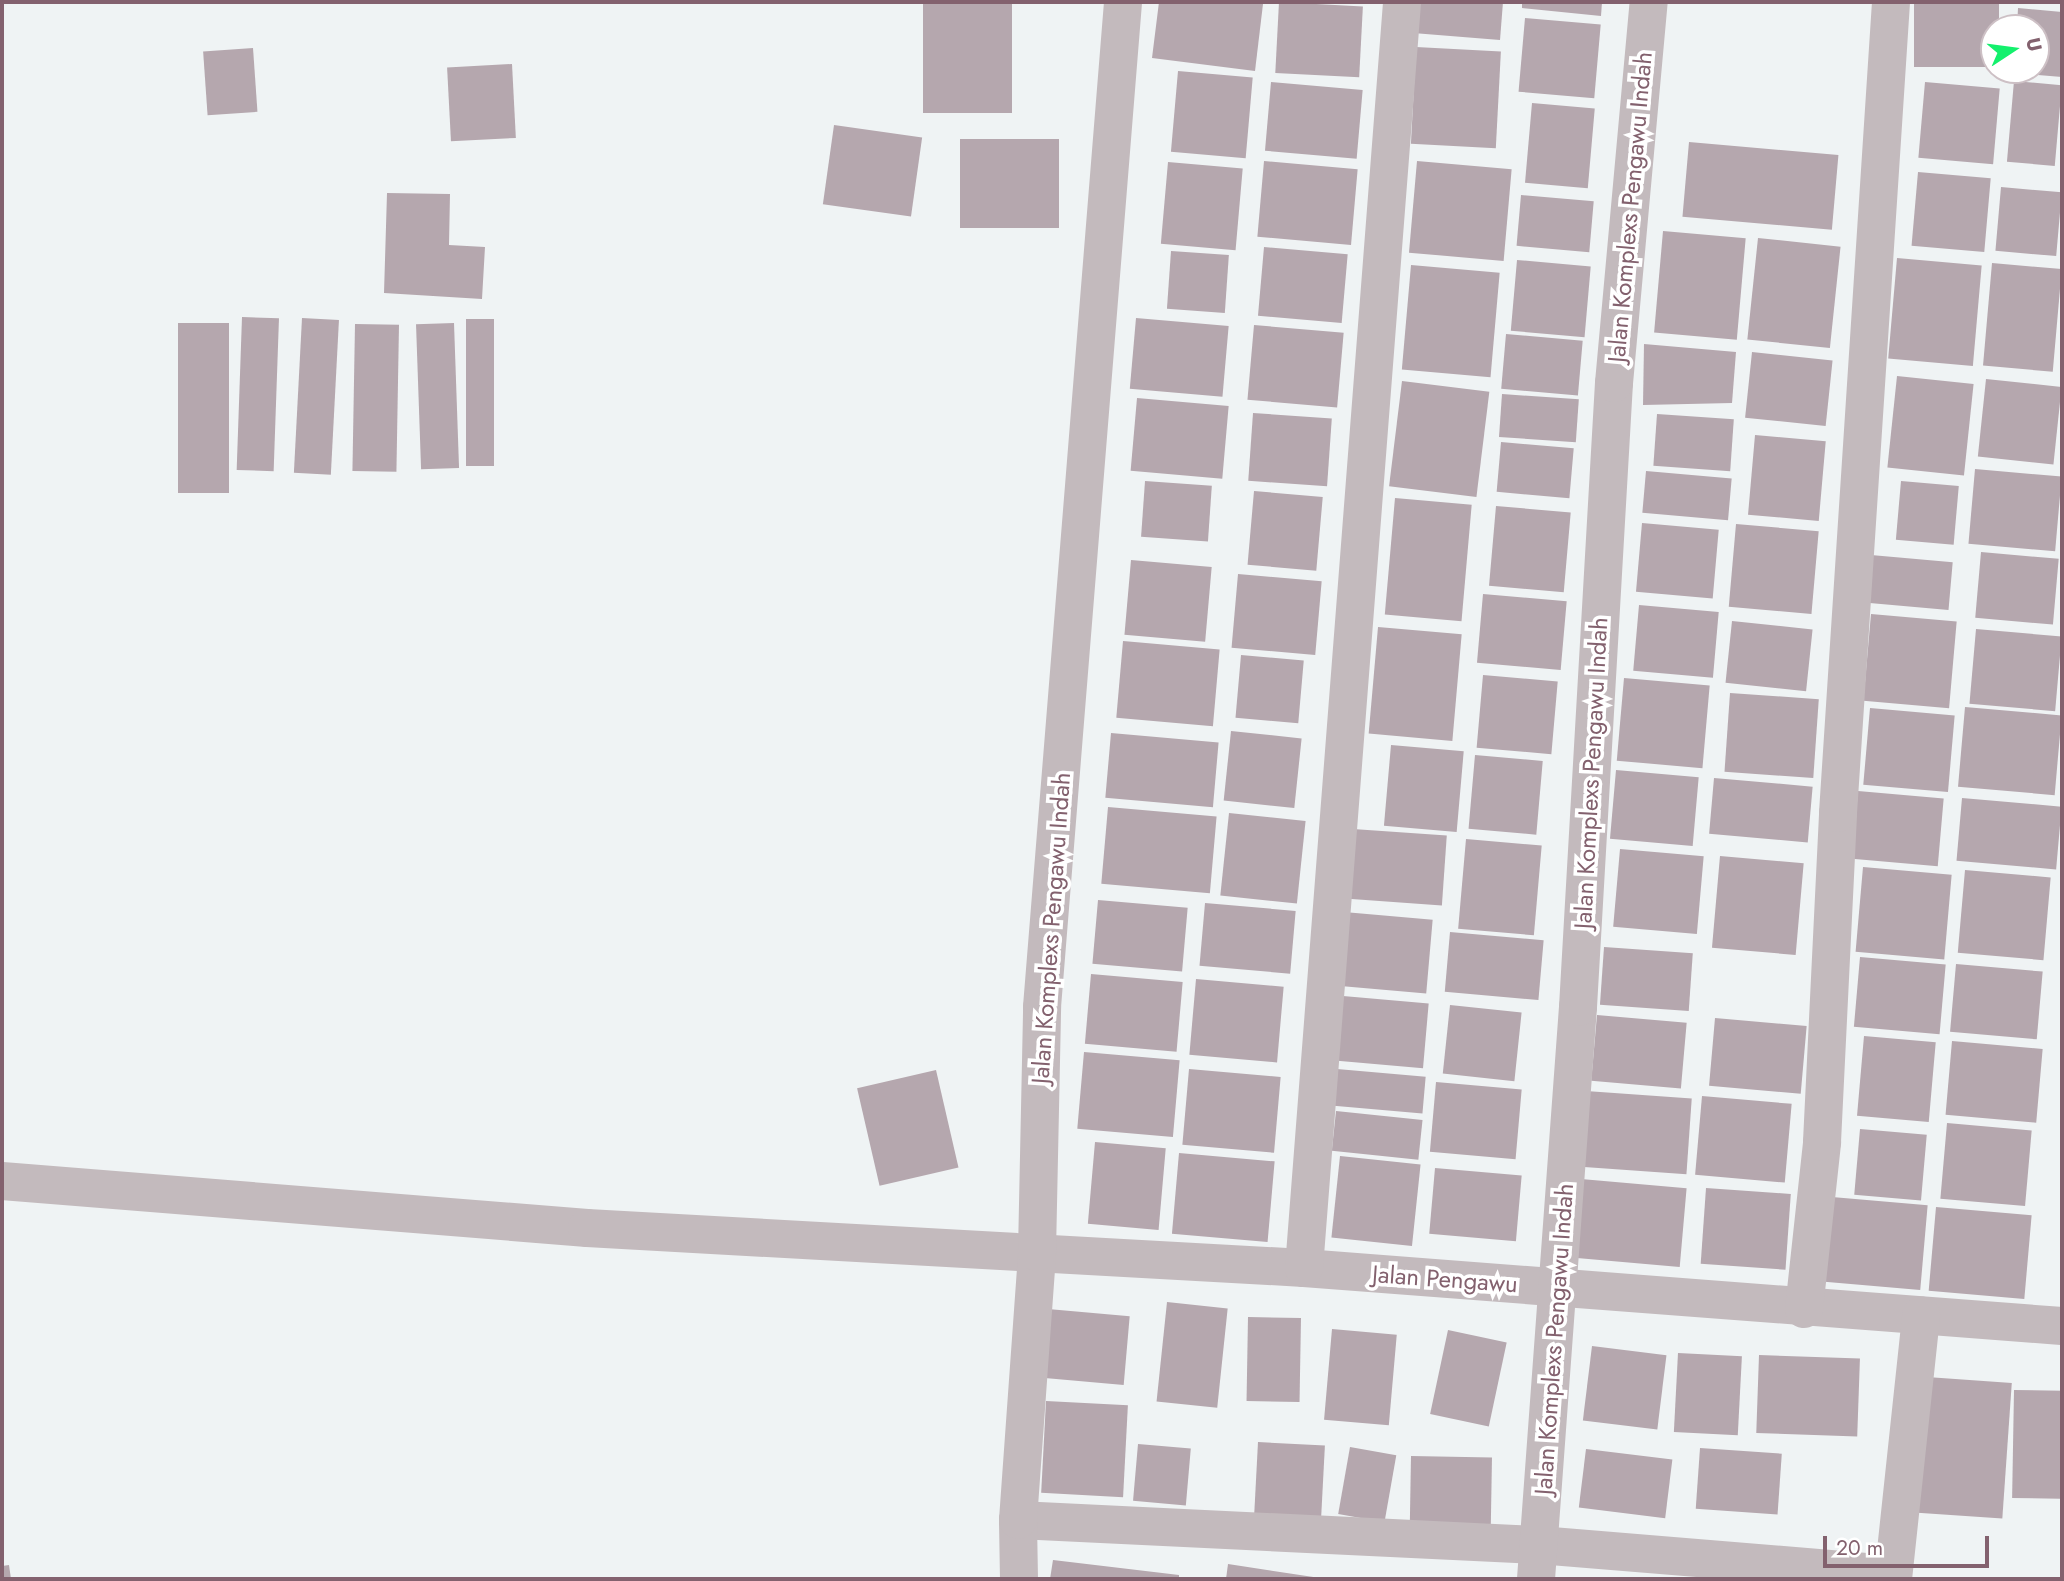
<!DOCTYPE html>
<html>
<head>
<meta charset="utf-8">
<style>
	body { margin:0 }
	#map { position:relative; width:2064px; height:1581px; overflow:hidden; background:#eff3f4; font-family:Jost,sans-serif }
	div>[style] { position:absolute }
	.building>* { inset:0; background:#b5a7ae; transform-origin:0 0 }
	.minor>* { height:38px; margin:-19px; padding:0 19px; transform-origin:19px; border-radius:19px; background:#c3babd }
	span { translate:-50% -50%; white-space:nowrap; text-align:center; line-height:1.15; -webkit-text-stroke:7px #fff; paint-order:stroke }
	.street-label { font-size:24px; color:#83616e }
	.frame { position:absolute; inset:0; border:4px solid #83616e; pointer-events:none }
	.north { position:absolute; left:1980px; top:14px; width:70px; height:70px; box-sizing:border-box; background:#fff; border:2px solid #cdc0c5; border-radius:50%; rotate:77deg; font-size:19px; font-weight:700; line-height:28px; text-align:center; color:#83616e }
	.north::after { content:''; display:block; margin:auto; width:24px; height:32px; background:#14f06d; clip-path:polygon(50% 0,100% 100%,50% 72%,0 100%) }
	.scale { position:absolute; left:1823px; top:1536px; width:166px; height:32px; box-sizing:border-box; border:4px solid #83616e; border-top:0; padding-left:9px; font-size:21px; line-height:24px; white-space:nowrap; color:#83616e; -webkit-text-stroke:5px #fff; paint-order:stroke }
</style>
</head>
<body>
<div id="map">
	<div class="building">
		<i style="left:923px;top:2px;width:89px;height:111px"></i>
		<i style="clip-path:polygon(1159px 2px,1263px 4px,1255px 71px,1152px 58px)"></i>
		<i style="left:1279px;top:2px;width:84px;height:71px;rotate:3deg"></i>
		<i style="clip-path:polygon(1415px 2px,1503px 2px,1500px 40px,1413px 33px)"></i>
		<i style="clip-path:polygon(1522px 2px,1602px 2px,1601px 16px,1522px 8px)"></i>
		<i style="left:1914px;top:2px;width:85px;height:65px"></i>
		<i style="clip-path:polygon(2018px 8px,2062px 12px,2062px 77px,2013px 73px,2036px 70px,2036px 28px,2017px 28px)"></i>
		<i style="left:1525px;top:18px;width:76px;height:74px;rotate:5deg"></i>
		<i style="left:1416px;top:47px;width:85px;height:97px;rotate:3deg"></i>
		<i style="left:253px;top:48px;width:64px;height:50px;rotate:86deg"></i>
		<i style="left:512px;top:64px;width:74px;height:65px;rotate:87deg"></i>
		<i style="left:1178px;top:71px;width:75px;height:81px;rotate:5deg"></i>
		<i style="left:2014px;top:81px;width:48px;height:81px;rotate:5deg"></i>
		<i style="left:1271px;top:82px;width:92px;height:69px;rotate:5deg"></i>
		<i style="left:1925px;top:82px;width:75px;height:76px;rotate:5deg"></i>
		<i style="left:1532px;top:103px;width:63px;height:80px;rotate:5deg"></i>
		<i style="left:834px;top:125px;width:89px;height:80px;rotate:8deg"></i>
		<i style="left:960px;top:139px;width:99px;height:89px"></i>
		<i style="left:1689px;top:142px;width:150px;height:75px;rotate:5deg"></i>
		<i style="left:1264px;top:161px;width:94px;height:76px;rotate:5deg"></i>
		<i style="left:1417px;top:161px;width:95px;height:92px;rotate:5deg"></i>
		<i style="left:1168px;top:162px;width:75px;height:82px;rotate:5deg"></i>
		<i style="left:1918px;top:172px;width:73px;height:74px;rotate:5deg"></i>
		<i style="left:2001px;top:187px;width:61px;height:64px;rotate:5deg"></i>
		<i style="clip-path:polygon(387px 193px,450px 194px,449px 245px,485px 247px,482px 299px,384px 293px)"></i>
		<i style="left:1521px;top:195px;width:73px;height:51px;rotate:5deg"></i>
		<i style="left:1663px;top:231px;width:83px;height:102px;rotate:5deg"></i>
		<i style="left:1758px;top:238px;width:83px;height:102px;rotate:6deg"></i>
		<i style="left:1264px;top:247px;width:84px;height:69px;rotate:5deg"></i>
		<i style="left:1171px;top:251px;width:58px;height:58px;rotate:4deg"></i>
		<i style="left:1897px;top:258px;width:85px;height:101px;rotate:5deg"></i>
		<i style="left:1517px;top:260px;width:74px;height:71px;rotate:5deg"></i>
		<i style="left:1992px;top:263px;width:70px;height:103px;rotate:5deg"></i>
		<i style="left:1411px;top:265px;width:89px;height:105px;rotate:5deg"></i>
		<i style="left:242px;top:317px;width:37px;height:153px;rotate:2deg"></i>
		<i style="left:302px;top:318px;width:37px;height:155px;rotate:3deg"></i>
		<i style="left:1136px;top:318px;width:93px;height:71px;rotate:5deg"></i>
		<i style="left:494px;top:319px;width:147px;height:28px;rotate:90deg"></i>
		<i style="left:178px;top:323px;width:51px;height:170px"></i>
		<i style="left:454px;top:323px;width:145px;height:38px;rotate:88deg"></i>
		<i style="left:355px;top:324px;width:44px;height:147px;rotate:1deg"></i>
		<i style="left:1254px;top:325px;width:90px;height:75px;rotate:5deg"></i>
		<i style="left:1506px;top:334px;width:77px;height:55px;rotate:5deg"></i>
		<i style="clip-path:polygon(1644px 344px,1736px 352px,1732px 403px,1643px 405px)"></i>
		<i style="left:1752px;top:352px;width:81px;height:66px;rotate:6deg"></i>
		<i style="left:1897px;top:376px;width:77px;height:92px;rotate:6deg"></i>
		<i style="left:1986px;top:379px;width:76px;height:78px;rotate:6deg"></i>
		<i style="left:1402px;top:381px;width:88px;height:106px;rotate:7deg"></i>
		<i style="left:1502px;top:394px;width:77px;height:43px;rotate:4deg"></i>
		<i style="left:1137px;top:398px;width:92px;height:73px;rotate:5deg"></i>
		<i style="left:1253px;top:413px;width:79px;height:68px;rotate:4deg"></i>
		<i style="left:1657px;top:414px;width:77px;height:52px;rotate:4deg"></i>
		<i style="left:1755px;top:435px;width:71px;height:80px;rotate:5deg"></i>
		<i style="left:1501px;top:442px;width:73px;height:50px;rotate:5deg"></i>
		<i style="left:1975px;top:469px;width:87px;height:75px;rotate:5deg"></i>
		<i style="left:1646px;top:471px;width:86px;height:42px;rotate:5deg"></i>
		<i style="left:1145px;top:481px;width:67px;height:56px;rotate:4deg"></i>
		<i style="left:1901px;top:481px;width:58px;height:59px;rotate:5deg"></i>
		<i style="left:1254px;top:491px;width:69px;height:74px;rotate:5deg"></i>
		<i style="left:1395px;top:498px;width:77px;height:117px;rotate:5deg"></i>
		<i style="left:1496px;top:506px;width:75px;height:80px;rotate:5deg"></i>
		<i style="left:1642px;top:523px;width:77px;height:69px;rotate:5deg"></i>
		<i style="left:1736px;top:524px;width:83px;height:83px;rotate:5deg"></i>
		<i style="left:1981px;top:552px;width:78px;height:66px;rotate:5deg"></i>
		<i style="left:1871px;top:555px;width:82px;height:48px;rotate:5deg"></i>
		<i style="left:1131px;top:560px;width:81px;height:75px;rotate:5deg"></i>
		<i style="left:1238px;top:574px;width:84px;height:74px;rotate:5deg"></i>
		<i style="left:1483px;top:594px;width:84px;height:69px;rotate:5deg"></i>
		<i style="left:1639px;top:605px;width:80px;height:66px;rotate:5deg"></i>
		<i style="left:1871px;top:614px;width:86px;height:87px;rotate:5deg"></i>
		<i style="left:1732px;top:621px;width:81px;height:62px;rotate:6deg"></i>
		<i style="left:1378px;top:627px;width:84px;height:107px;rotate:5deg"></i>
		<i style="left:1976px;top:629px;width:86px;height:75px;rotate:5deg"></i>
		<i style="left:1123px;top:641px;width:97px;height:77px;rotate:5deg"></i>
		<i style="left:1241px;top:655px;width:63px;height:63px;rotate:5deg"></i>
		<i style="left:1483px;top:675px;width:75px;height:73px;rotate:5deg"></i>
		<i style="left:1624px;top:678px;width:86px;height:83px;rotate:5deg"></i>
		<i style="left:1730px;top:693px;width:89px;height:79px;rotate:4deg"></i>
		<i style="left:1965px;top:707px;width:97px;height:80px;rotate:5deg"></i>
		<i style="left:1870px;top:708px;width:85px;height:77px;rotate:5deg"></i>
		<i style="left:1231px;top:731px;width:71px;height:70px;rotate:6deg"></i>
		<i style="left:1111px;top:733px;width:108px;height:65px;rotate:5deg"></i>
		<i style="left:1391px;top:745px;width:73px;height:81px;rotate:5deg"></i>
		<i style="left:1475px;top:755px;width:68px;height:74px;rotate:5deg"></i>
		<i style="left:1616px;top:770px;width:83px;height:69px;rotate:5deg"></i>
		<i style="left:1714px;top:778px;width:99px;height:56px;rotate:5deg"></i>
		<i style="left:1858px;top:791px;width:86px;height:68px;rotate:5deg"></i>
		<i style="left:1962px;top:798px;width:100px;height:63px;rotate:5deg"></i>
		<i style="left:1108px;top:807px;width:109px;height:77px;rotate:5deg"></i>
		<i style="left:1229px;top:813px;width:77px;height:83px;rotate:6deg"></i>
		<i style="left:1353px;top:829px;width:94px;height:70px;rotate:4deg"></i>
		<i style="left:1466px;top:839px;width:76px;height:90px;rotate:5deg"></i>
		<i style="left:1620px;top:849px;width:84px;height:78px;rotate:5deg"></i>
		<i style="left:1720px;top:856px;width:84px;height:92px;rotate:5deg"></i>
		<i style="left:1863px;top:867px;width:89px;height:85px;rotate:5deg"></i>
		<i style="left:1965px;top:870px;width:86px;height:83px;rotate:5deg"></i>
		<i style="left:1098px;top:900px;width:90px;height:64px;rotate:5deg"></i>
		<i style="left:1205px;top:903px;width:91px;height:63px;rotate:5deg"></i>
		<i style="left:1344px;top:912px;width:89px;height:74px;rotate:5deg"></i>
		<i style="left:1450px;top:932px;width:94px;height:60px;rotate:5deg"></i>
		<i style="left:1604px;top:947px;width:89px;height:58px;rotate:4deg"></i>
		<i style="left:1860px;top:957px;width:86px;height:70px;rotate:5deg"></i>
		<i style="left:1956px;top:964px;width:87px;height:68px;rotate:5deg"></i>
		<i style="left:1091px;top:974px;width:92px;height:70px;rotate:5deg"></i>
		<i style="left:1196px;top:979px;width:88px;height:76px;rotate:5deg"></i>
		<i style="left:1343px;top:996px;width:86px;height:65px;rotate:5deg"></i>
		<i style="left:1450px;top:1005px;width:72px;height:69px;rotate:6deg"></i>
		<i style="left:1597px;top:1015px;width:90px;height:66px;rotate:5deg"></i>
		<i style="left:1715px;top:1018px;width:92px;height:68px;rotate:5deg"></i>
		<i style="left:1864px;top:1036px;width:72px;height:80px;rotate:5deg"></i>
		<i style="left:1952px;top:1041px;width:91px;height:74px;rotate:5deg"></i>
		<i style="left:1084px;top:1052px;width:96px;height:77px;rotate:5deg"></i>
		<i style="left:1189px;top:1069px;width:92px;height:76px;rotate:5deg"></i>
		<i style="left:1337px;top:1069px;width:89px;height:37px;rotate:5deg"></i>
		<i style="left:936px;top:1070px;width:100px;height:81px;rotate:77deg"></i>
		<i style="left:1436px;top:1082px;width:86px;height:70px;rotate:5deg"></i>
		<i style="left:1586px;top:1091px;width:106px;height:76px;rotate:4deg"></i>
		<i style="left:1702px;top:1096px;width:90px;height:79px;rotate:5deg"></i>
		<i style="left:1336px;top:1111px;width:87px;height:40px;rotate:6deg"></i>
		<i style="left:1947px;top:1123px;width:85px;height:76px;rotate:5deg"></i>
		<i style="left:1860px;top:1129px;width:67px;height:66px;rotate:5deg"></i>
		<i style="left:1095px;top:1142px;width:71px;height:82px;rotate:5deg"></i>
		<i style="left:1179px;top:1153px;width:96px;height:81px;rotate:5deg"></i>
		<i style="left:1340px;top:1156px;width:81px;height:82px;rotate:6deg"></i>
		<i style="left:1435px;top:1168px;width:87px;height:66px;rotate:5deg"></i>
		<i style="left:1581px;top:1179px;width:106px;height:79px;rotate:5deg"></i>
		<i style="left:1706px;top:1188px;width:85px;height:76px;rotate:4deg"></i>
		<i style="left:1832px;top:1197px;width:96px;height:85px;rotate:5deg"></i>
		<i style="left:1936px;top:1207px;width:96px;height:84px;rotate:5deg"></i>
		<i style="left:1167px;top:1302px;width:61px;height:100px;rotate:6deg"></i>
		<i style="left:1048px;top:1309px;width:82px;height:69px;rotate:5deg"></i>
		<i style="left:1248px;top:1317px;width:53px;height:84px;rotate:1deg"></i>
		<i style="left:1332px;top:1329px;width:65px;height:91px;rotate:5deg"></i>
		<i style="left:1448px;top:1330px;width:60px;height:86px;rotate:12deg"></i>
		<i style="left:1592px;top:1346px;width:75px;height:75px;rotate:7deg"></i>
		<i style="left:1678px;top:1353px;width:64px;height:79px;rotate:3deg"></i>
		<i style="left:1759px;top:1355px;width:101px;height:78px;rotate:2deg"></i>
		<i style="left:1927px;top:1377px;width:85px;height:136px;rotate:4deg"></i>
		<i style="left:2014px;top:1390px;width:48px;height:108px;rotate:1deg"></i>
		<i style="left:1046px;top:1401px;width:82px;height:92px;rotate:3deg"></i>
		<i style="left:1258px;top:1442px;width:67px;height:73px;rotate:3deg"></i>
		<i style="left:1138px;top:1444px;width:53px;height:57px;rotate:5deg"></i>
		<i style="left:1350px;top:1447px;width:47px;height:68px;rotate:10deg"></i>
		<i style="left:1700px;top:1448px;width:82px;height:61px;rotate:4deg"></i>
		<i style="left:1586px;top:1449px;width:87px;height:59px;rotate:7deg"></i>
		<i style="left:1411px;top:1456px;width:81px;height:68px;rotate:1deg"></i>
		<i style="clip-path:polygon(1053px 1560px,1179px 1575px,1179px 1579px,1050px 1579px)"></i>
		<i style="clip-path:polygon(1228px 1564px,1320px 1578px,1320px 1579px,1226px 1579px)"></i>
		<i style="clip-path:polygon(9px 1565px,11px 1579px,2px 1579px,2px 1566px)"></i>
	</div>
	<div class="minor">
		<i style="left:2px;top:1181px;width:587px;rotate:4.59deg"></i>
		<i style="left:587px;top:1228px;width:718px;rotate:3.19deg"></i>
		<i style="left:1304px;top:1268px;width:760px;rotate:4.38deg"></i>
		<i style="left:1304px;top:1268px;width:1270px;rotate:-85.57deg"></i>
		<i style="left:1804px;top:1309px;width:168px;rotate:-83.8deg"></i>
		<i style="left:1822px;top:1142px;width:329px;rotate:-87.2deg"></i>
		<i style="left:1838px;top:813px;width:813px;rotate:-86.26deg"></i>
		<i style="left:1018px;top:1520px;width:522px;rotate:2.75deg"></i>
		<i style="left:1539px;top:1545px;width:355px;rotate:4.7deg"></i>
		<i style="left:1019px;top:1579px;width:59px;rotate:-91deg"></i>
		<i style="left:1018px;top:1520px;width:269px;rotate:-85.9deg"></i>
		<i style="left:1037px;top:1252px;width:245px;rotate:-88.8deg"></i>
		<i style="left:1042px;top:1007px;width:1008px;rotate:-85.39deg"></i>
		<i style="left:1536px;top:1579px;width:574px;rotate:-85.8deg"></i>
		<i style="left:1578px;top:1007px;width:625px;rotate:-86.7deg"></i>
		<i style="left:1614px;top:383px;width:383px;rotate:-84.8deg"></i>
		<i style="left:1893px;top:1579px;width:265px;rotate:-83.9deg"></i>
	</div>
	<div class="street-label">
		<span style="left:1630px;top:207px;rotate:-85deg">Jalan Komplexs Pengawu Indah</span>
		<span style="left:1591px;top:773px;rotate:-87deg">Jalan Komplexs Pengawu Indah</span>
		<span style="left:1051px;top:928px;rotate:-86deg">Jalan Komplexs Pengawu Indah</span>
		<span style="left:1445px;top:1279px;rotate:4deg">Jalan Pengawu</span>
		<span style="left:1554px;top:1339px;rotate:-86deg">Jalan Komplexs Pengawu Indah</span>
	</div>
	<div class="frame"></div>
	<div class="north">U</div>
	<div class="scale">20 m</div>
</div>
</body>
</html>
